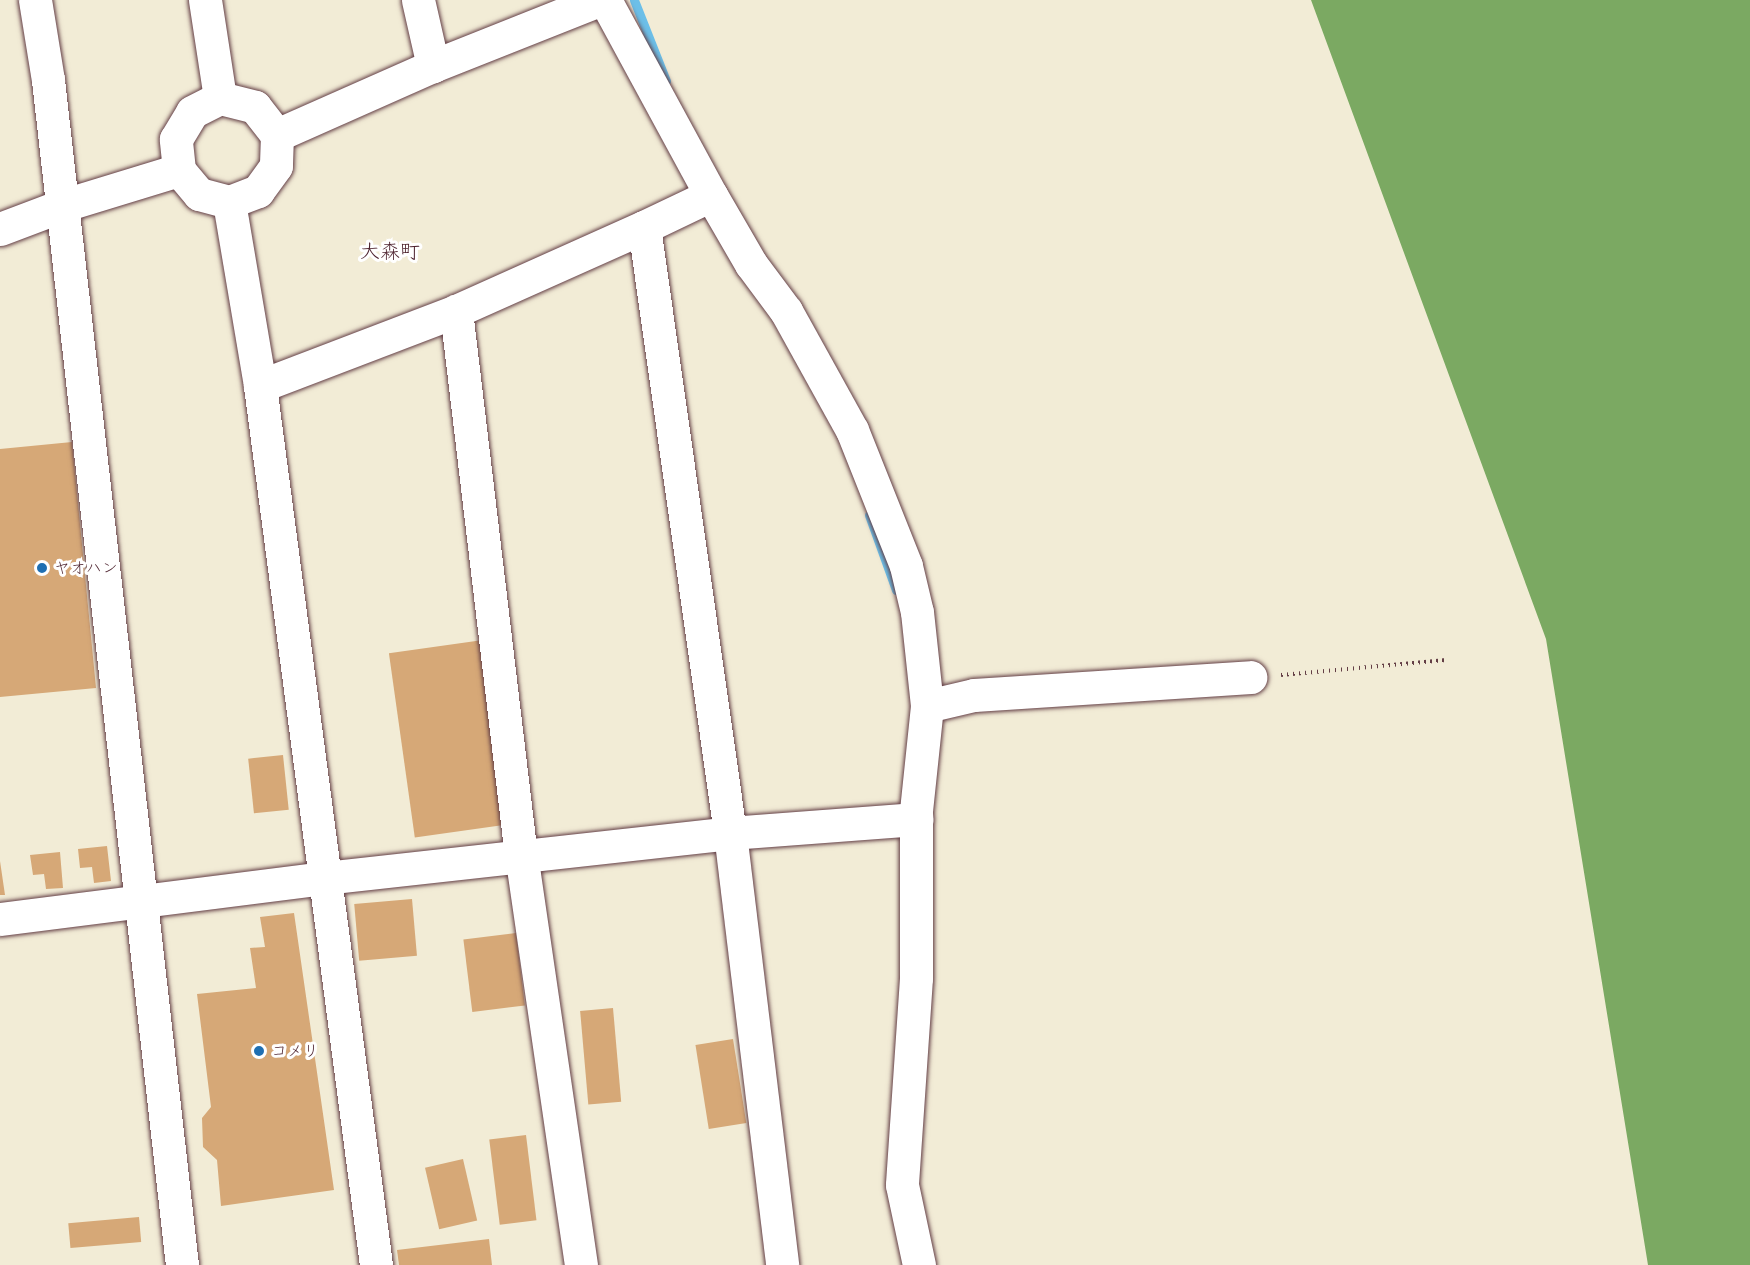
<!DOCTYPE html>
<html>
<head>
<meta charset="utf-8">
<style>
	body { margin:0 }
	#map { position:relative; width:1750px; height:1265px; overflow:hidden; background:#f2ecd6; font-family:Sriracha,"Klee One",sans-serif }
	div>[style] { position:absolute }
	.forest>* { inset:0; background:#7ba962 }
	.stream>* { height:9px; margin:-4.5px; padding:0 4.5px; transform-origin:4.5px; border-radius:4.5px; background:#6cbfe8 }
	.building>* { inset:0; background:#d6a877; transform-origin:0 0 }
	.path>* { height:4px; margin-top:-2px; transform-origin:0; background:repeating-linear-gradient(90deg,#633e45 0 1.5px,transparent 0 6px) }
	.roads { filter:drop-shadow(0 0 2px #633e45) drop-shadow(0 0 2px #633e45) }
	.minor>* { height:33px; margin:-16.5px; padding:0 16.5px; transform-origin:16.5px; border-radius:16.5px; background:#fff }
	.dots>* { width:16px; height:16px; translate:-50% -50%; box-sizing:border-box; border:3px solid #fff; border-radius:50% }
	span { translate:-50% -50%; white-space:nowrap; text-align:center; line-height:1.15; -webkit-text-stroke:6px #fff; paint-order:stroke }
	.poi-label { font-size:16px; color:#4a1f2b }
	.left { translate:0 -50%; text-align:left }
	.quarter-label { font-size:20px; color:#4a1f2b }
</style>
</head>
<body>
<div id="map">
	<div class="forest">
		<i style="clip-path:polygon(1311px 0,1750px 0,1750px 1265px,1648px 1265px,1546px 639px)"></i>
	</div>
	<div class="stream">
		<i style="left:634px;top:0;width:87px;rotate:68.4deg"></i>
		<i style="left:869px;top:515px;width:80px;rotate:70.2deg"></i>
	</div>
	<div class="building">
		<i style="clip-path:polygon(72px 442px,96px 688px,0 697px,0 449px)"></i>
		<i style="left:483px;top:640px;width:186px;height:95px;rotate:82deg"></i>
		<i style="left:283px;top:755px;width:55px;height:35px;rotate:84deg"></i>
		<i style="clip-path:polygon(107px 846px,111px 881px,94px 883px,92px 867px,80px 868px,78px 849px)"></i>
		<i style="clip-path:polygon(60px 852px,63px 888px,46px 889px,44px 874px,33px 875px,30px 855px)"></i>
		<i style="clip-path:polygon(0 861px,5px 895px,0 895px)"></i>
		<i style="left:412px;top:899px;width:57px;height:58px;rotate:85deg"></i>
		<i style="clip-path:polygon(294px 913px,334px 1190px,221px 1206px,217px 1160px,203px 1147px,202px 1118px,211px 1107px,197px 994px,256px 988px,250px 948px,265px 947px,260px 917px)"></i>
		<i style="left:516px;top:933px;width:73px;height:53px;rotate:83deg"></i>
		<i style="left:613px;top:1008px;width:94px;height:33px;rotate:85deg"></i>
		<i style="left:733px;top:1039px;width:85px;height:38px;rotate:81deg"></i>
		<i style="left:526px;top:1135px;width:86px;height:37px;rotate:83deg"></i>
		<i style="left:463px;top:1159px;width:63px;height:39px;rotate:77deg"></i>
		<i style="left:139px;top:1217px;width:25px;height:71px;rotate:85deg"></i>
		<i style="clip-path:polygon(489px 1239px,492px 1265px,399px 1265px,397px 1250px)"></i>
	</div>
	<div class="path">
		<i style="left:1281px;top:675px;width:166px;rotate:-5.2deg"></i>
	</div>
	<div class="roads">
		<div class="minor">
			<i style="left:35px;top:0;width:81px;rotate:80.8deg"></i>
			<i style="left:48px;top:80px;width:1193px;rotate:83.55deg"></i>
			<i style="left:205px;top:0;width:99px;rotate:81.3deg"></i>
			<i style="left:418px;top:0;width:68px;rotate:77.2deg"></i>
			<i style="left:433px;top:66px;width:179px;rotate:-21.7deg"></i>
			<i style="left:605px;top:0;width:222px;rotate:61.5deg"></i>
			<i style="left:711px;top:195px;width:80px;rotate:59.9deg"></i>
			<i style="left:751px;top:264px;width:59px;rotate:53.3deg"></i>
			<i style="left:786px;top:311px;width:136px;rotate:61deg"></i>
			<i style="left:852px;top:430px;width:146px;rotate:68.3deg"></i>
			<i style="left:906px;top:566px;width:47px;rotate:76.6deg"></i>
			<i style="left:917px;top:612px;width:95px;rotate:83.9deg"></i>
			<i style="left:927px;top:706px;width:105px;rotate:96deg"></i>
			<i style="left:916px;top:810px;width:168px;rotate:90deg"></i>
			<i style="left:916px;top:978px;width:207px;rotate:93.9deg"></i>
			<i style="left:902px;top:1185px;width:82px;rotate:78deg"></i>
			<i style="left:220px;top:98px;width:36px;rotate:14deg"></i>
			<i style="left:255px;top:107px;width:36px;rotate:52deg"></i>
			<i style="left:277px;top:135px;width:31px;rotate:92deg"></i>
			<i style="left:276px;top:166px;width:31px;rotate:126deg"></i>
			<i style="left:258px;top:191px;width:31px;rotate:159deg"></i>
			<i style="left:229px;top:202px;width:31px;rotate:-165deg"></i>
			<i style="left:199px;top:194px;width:31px;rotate:-130deg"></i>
			<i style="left:179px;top:170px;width:31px;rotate:-96deg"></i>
			<i style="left:176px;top:139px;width:31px;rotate:-59deg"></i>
			<i style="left:192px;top:112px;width:31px;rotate:-27deg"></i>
			<i style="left:277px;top:135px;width:171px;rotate:-23.9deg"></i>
			<i style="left:229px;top:202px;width:187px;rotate:80.4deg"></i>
			<i style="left:260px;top:386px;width:887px;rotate:82.48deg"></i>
			<i style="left:644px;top:227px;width:612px;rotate:81.92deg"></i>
			<i style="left:730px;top:833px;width:435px;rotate:83.1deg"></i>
			<i style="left:0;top:229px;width:65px;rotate:-20.7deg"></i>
			<i style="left:61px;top:206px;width:123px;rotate:-17deg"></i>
			<i style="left:260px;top:386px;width:210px;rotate:-20.9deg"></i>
			<i style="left:927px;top:706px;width:48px;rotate:-13.2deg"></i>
			<i style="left:974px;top:695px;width:277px;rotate:-3.7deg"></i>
			<i style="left:0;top:919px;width:327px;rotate:-7.2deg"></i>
			<i style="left:324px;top:878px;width:408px;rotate:-6.3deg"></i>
			<i style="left:730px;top:833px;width:187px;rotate:-4.3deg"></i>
			<i style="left:581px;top:1265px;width:413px;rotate:-98.3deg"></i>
			<i style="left:521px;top:856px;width:549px;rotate:-96.8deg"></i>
			<i style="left:456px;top:311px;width:206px;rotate:-24.1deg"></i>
			<i style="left:644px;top:227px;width:74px;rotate:-25.5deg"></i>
		</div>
	</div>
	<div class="dots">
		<i style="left:42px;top:568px;background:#1f6fb2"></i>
		<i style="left:259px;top:1051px;background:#1f6fb2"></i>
	</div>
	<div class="poi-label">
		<span class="left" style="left:54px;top:568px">ヤオハン</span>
		<span class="left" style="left:271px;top:1051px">コメリ</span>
	</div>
	<div class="quarter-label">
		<span style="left:390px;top:251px">大森町</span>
	</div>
</div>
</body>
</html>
